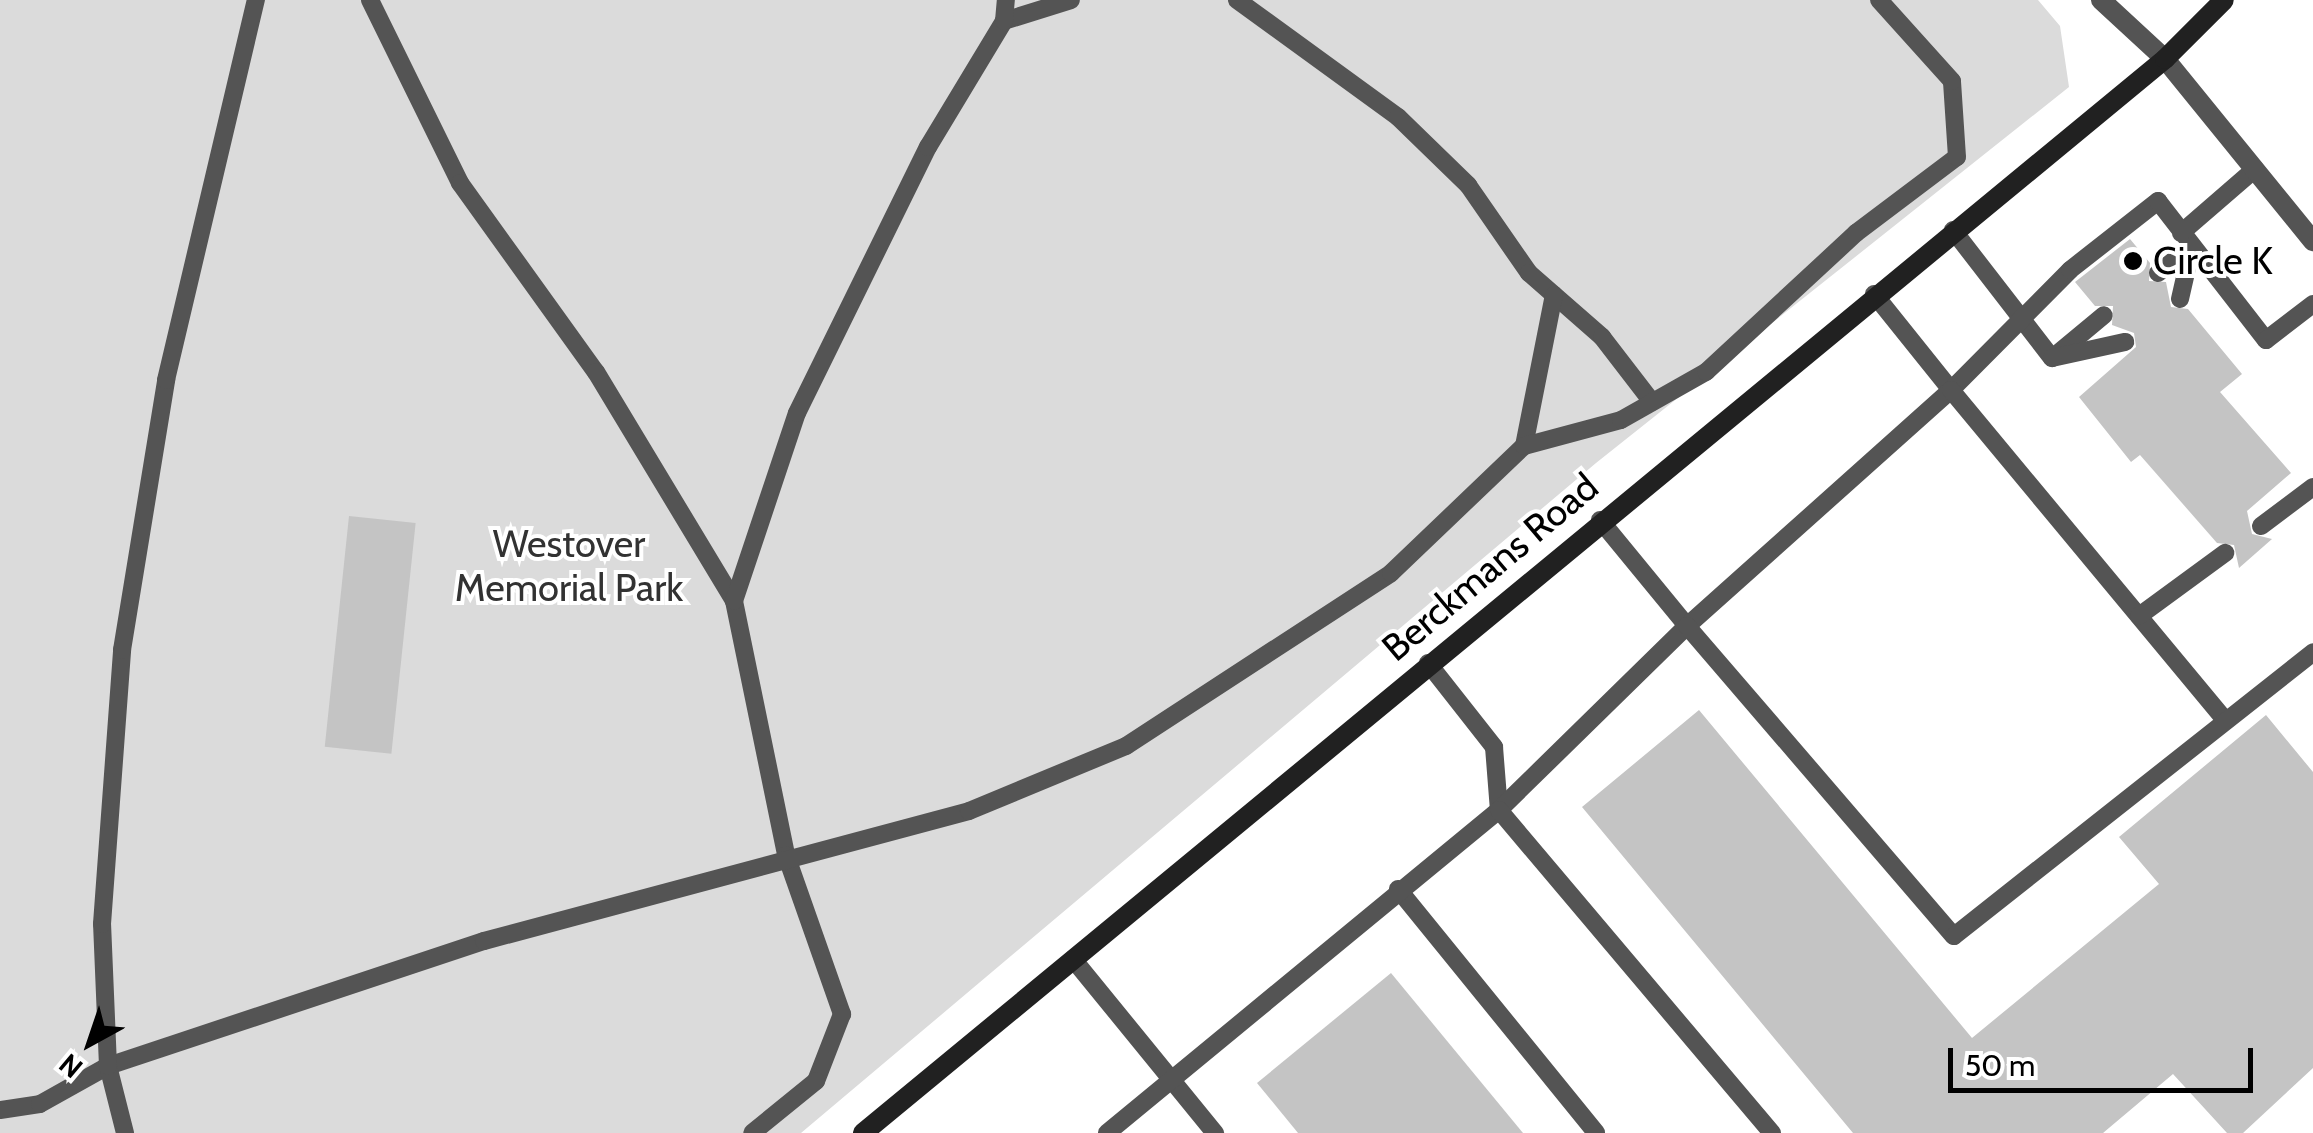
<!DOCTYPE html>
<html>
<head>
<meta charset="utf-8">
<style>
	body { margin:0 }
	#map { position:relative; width:2313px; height:1133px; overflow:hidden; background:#fff; font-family:Cabin,sans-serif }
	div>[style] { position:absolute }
	.green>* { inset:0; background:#dbdbdb }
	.building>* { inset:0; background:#c4c4c4; transform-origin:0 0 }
	.service>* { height:18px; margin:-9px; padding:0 9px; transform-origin:9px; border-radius:9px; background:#545454 }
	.minor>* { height:20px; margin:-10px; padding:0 10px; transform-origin:10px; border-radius:10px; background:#545454 }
	.tertiary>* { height:20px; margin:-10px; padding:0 10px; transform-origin:10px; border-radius:10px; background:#545454 }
	.secondary>* { height:20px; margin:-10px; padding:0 10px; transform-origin:10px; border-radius:10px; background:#212121 }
	.dots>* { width:28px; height:28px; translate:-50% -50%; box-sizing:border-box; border:5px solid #fff; border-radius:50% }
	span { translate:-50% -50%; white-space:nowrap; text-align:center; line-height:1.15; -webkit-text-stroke:8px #fff; paint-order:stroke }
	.poi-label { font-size:38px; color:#000 }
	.left { translate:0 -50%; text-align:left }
	.park-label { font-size:38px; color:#323232 }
	.street-label { font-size:38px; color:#000 }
	.north { position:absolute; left:40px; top:993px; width:100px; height:100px; -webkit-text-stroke:8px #fff; paint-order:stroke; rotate:220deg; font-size:28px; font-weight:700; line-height:40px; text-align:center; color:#000 }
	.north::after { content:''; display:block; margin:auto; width:35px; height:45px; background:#000; clip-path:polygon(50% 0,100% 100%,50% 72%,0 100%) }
	.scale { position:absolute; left:1948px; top:1048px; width:305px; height:45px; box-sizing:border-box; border:5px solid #000; border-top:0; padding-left:12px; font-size:30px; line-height:35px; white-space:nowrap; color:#000; -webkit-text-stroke:8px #fff; paint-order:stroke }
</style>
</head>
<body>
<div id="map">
	<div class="green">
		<i style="clip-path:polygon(0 0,2038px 0,2060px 26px,2069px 87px,1596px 463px,801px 1133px,0 1133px)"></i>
	</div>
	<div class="building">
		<i style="clip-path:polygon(2130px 239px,2150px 263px,2149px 281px,2166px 282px,2171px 307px,2188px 309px,2242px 374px,2220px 392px,2291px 473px,2247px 511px,2252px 534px,2272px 539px,2239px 568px,2234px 545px,2217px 543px,2140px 455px,2131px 462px,2079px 397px,2136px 347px,2134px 333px,2112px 325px,2113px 306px,2095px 306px,2075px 282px)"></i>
		<i style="left:349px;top:516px;width:67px;height:232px;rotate:6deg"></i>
		<i style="clip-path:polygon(1699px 710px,1972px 1038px,2159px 884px,2119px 837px,2266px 715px,2313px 772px,2313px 1068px,2243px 1133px,2227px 1133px,2173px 1074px,2103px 1133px,1853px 1133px,1582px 807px)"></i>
		<i style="clip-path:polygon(1391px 973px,1523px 1133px,1298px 1133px,1257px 1083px)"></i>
	</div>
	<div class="service">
		<i style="left:370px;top:0;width:204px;rotate:63.8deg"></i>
		<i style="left:460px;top:183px;width:233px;rotate:54.3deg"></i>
		<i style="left:596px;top:372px;width:267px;rotate:58.9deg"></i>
		<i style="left:734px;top:601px;width:259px;rotate:78.4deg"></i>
		<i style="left:786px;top:855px;width:169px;rotate:70.6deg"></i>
		<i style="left:842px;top:1014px;width:72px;rotate:111.2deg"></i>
		<i style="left:816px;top:1081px;width:82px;rotate:140.9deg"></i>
		<i style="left:1237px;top:0;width:199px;rotate:36deg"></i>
		<i style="left:1398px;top:117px;width:98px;rotate:44.2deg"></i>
		<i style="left:1468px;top:185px;width:107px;rotate:55.3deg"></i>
		<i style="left:1529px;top:273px;width:97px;rotate:41.2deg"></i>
		<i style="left:1602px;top:337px;width:82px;rotate:52.4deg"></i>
		<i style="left:1004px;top:21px;width:70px;rotate:-17.4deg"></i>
		<i style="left:1953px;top:230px;width:162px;rotate:52.3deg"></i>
		<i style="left:2181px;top:233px;width:98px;rotate:-40.9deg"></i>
		<i style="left:2158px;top:273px;width:43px;rotate:-38.5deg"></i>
		<i style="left:1874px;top:294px;width:123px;rotate:51.3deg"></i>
		<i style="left:1951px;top:390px;width:169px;rotate:-45.2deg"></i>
		<i style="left:2070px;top:270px;width:112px;rotate:-38.1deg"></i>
		<i style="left:2158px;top:201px;width:176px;rotate:52.2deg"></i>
		<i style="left:2266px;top:340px;width:59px;rotate:-37.5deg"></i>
		<i style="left:2180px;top:299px;width:54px;rotate:-77.2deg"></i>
		<i style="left:2056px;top:355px;width:62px;rotate:-39.8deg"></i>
		<i style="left:2052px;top:358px;width:75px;rotate:-12.4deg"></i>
		<i style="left:1524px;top:446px;width:154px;rotate:-78.8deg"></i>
		<i style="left:1600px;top:520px;width:137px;rotate:50.6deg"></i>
		<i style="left:1687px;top:626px;width:354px;rotate:-41.8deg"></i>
		<i style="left:1951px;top:390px;width:430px;rotate:50.3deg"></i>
		<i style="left:2261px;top:526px;width:65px;rotate:-36.9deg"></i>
		<i style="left:734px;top:601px;width:198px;rotate:-71.5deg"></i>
		<i style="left:797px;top:413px;width:297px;rotate:-63.8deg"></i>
		<i style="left:928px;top:147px;width:147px;rotate:-58.9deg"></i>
		<i style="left:1004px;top:21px;width:21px;rotate:-85deg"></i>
		<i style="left:2139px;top:616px;width:107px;rotate:-36.2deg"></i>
		<i style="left:1428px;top:663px;width:107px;rotate:51.8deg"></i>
		<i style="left:1494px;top:747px;width:63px;rotate:85.5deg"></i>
		<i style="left:1499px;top:810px;width:263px;rotate:-44.4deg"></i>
		<i style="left:1687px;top:626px;width:409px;rotate:49.3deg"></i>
		<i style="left:1954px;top:936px;width:458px;rotate:-38.3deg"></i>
		<i style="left:1398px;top:889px;width:314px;rotate:50.9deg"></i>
		<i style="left:1073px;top:959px;width:225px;rotate:50.8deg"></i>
		<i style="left:0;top:1110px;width:40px;rotate:-8.5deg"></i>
		<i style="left:40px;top:1104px;width:78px;rotate:-29.2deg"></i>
		<i style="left:108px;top:1066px;width:396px;rotate:-18.4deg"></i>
		<i style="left:484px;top:941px;width:502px;rotate:-15deg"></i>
		<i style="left:969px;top:811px;width:170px;rotate:-22.5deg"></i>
		<i style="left:1126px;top:746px;width:316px;rotate:-33.1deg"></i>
		<i style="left:1391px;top:573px;width:184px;rotate:-43.7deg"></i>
		<i style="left:1524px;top:446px;width:100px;rotate:-15deg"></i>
		<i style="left:1621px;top:420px;width:98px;rotate:-29.5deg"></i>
		<i style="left:1706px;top:372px;width:205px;rotate:-42.8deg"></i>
		<i style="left:1856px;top:233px;width:126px;rotate:-37deg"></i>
		<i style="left:1957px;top:157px;width:76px;rotate:-93.8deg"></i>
		<i style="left:1952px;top:81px;width:109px;rotate:-132deg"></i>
		<i style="left:125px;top:1133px;width:69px;rotate:-104.2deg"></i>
		<i style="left:108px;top:1066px;width:142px;rotate:-92.4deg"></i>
		<i style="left:102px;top:924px;width:275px;rotate:-85.8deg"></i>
		<i style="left:122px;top:650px;width:274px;rotate:-80.7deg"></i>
		<i style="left:166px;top:380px;width:391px;rotate:-76.7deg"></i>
		<i style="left:1107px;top:1133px;width:508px;rotate:-39.49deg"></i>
		<i style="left:1499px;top:810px;width:423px;rotate:49.8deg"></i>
	</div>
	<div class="minor">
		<i style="left:2101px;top:0;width:87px;rotate:42.7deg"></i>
	</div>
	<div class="tertiary">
		<i style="left:2165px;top:59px;width:235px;rotate:50.9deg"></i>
	</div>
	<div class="secondary">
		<i style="left:863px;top:1133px;width:1688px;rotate:-39.52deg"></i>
		<i style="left:2165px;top:59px;width:83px;rotate:-45deg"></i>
	</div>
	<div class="dots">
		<i style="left:2133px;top:261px;background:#000"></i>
	</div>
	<div class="poi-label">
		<span class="left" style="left:2153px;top:261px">Circle K</span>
	</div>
	<div class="park-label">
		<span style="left:569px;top:566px">Westover<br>Memorial Park</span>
	</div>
	<div class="street-label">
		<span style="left:1490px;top:567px;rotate:-40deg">Berckmans Road</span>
	</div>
	<div class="north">N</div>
	<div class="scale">50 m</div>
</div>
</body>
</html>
